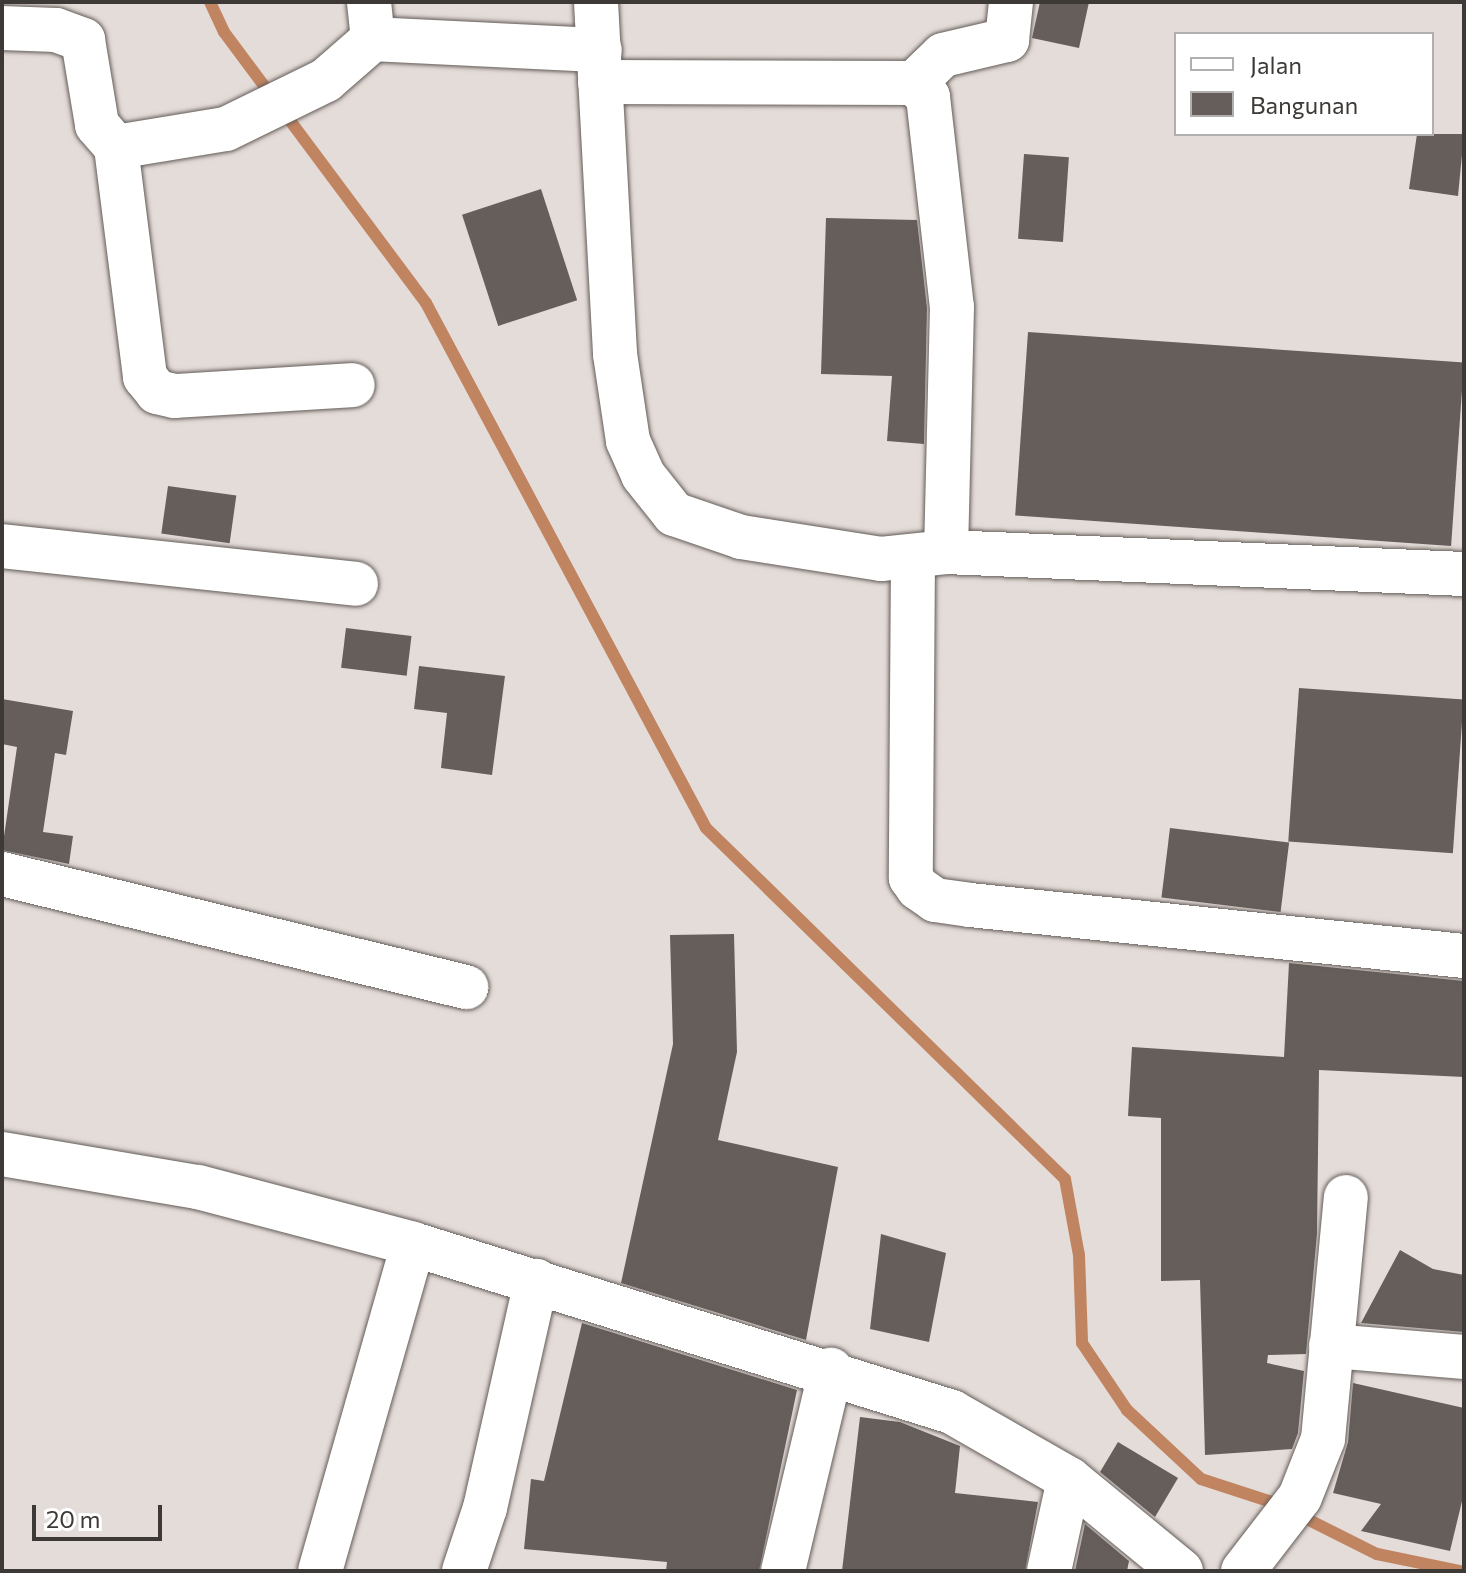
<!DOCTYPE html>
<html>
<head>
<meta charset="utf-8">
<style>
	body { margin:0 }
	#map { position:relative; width:1466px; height:1573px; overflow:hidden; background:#e4dcd8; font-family:Commissioner,sans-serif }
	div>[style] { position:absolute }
	.stream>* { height:12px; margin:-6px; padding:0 6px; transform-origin:6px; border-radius:6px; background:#c18461 }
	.building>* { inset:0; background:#655e5b; transform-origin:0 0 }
	.roads { filter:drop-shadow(0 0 2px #635c58) drop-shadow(0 0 2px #635c58) }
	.minor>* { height:44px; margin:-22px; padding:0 22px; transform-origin:22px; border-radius:22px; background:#fff }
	span { translate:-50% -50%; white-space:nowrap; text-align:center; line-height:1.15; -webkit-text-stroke:8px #fff; paint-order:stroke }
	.frame { position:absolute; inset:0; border:4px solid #3c3937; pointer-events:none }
	.legend { position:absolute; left:1174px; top:32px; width:260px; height:104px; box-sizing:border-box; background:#fff; border:2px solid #b1b0af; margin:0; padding:10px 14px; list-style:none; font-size:24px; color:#3c3937 }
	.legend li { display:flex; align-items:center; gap:16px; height:40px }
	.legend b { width:40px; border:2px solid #b1b0af }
	.scale { position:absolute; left:32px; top:1505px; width:130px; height:36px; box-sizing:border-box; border:4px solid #3c3937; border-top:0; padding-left:10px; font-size:24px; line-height:28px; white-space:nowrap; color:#3c3937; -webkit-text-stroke:6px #fff; paint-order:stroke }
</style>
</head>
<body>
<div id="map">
	<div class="stream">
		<i style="left:210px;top:2px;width:33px;rotate:65deg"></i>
		<i style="left:224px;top:32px;width:338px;rotate:53.3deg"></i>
		<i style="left:426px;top:303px;width:595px;rotate:61.93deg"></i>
		<i style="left:706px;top:828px;width:502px;rotate:44.35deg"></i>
		<i style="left:1065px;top:1179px;width:77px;rotate:79.6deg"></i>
		<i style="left:1079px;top:1255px;width:88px;rotate:88deg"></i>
		<i style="left:1082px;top:1343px;width:81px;rotate:56.1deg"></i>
		<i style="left:1127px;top:1410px;width:101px;rotate:43deg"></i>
		<i style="left:1201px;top:1479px;width:78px;rotate:18deg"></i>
		<i style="left:1275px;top:1503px;width:114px;rotate:26.6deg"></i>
		<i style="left:1377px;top:1554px;width:85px;rotate:11.6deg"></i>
	</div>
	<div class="building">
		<i style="clip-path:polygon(1040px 2px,1089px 2px,1079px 48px,1032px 38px)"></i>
		<i style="clip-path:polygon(1417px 134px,1464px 134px,1458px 196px,1409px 189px)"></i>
		<i style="left:1024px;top:154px;width:45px;height:85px;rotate:4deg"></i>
		<i style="left:541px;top:189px;width:117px;height:83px;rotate:72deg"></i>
		<i style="clip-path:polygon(826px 218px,917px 220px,927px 308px,924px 444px,887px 441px,892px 376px,821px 374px)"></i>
		<i style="left:1028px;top:332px;width:437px;height:184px;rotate:4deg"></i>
		<i style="left:168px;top:486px;width:69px;height:48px;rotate:8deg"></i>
		<i style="left:346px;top:628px;width:66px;height:40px;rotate:7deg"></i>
		<i style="clip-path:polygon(419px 666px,505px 676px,492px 775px,441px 768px,447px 713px,414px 709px)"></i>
		<i style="left:1299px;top:688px;width:165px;height:154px;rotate:4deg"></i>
		<i style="clip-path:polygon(2px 699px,73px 711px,66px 755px,55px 753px,43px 832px,73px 836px,69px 864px,2px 850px,17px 747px,2px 744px)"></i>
		<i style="left:1170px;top:828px;width:120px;height:70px;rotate:7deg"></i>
		<i style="clip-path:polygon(734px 934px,737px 1052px,718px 1140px,838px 1167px,806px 1340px,621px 1283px,673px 1044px,670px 935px)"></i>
		<i style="clip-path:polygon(1289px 963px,1464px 981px,1464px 1077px,1319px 1070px,1317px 1234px,1306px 1354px,1268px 1355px,1267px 1363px,1304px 1371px,1298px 1433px,1292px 1449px,1205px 1455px,1200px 1280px,1161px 1281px,1161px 1118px,1128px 1116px,1132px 1047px,1284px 1057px)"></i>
		<i style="clip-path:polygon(881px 1234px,946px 1253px,929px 1342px,870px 1329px)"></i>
		<i style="clip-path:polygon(1400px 1250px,1433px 1269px,1464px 1275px,1464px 1332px,1361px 1323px)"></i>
		<i style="clip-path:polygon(582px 1323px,797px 1390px,759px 1571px,666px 1571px,667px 1562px,524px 1549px,531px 1479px,544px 1481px)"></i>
		<i style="clip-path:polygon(1353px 1383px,1464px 1408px,1464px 1493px,1450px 1551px,1361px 1531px,1381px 1504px,1333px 1493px,1348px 1442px)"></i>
		<i style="clip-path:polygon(860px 1417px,900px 1422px,960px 1446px,955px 1493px,1038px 1502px,1025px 1571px,842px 1571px)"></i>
		<i style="clip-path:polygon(1118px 1442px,1178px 1478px,1155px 1517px,1100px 1472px)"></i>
		<i style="clip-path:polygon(1085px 1524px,1129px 1561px,1127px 1571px,1075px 1571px)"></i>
	</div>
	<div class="roads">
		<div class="minor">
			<i style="left:369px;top:2px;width:37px;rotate:84deg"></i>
			<i style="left:596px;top:2px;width:353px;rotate:86.9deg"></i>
			<i style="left:615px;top:354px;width:88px;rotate:81.5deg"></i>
			<i style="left:628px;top:441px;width:37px;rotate:66deg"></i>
			<i style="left:643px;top:475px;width:50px;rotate:51.5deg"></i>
			<i style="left:674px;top:514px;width:71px;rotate:18.9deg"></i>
			<i style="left:741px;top:537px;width:142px;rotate:8.9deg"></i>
			<i style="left:881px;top:559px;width:65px;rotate:-6.1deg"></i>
			<i style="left:946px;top:552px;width:518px;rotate:2.43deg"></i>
			<i style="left:2px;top:28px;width:54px;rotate:2.1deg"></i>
			<i style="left:56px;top:30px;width:29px;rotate:20deg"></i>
			<i style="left:83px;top:40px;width:86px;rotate:80.6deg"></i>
			<i style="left:97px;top:125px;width:29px;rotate:49deg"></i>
			<i style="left:116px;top:147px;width:111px;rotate:-9.3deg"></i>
			<i style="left:226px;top:129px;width:111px;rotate:-26.1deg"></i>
			<i style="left:326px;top:80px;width:62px;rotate:-41.1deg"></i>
			<i style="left:373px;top:39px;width:227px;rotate:2.8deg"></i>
			<i style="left:600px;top:82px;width:314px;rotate:0.2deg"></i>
			<i style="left:914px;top:83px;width:20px;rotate:45deg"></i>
			<i style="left:928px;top:97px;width:211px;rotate:83.5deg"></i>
			<i style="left:952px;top:307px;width:245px;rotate:91.4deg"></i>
			<i style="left:914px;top:83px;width:40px;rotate:-44deg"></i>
			<i style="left:943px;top:55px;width:66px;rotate:-13.2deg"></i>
			<i style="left:1007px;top:40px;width:38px;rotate:-84deg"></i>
			<i style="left:116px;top:147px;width:232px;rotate:82.8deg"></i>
			<i style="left:145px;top:377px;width:19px;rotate:51deg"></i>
			<i style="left:157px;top:392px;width:18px;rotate:13deg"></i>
			<i style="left:175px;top:396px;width:178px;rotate:-3.5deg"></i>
			<i style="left:2px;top:546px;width:356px;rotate:6.1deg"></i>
			<i style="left:913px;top:556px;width:322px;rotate:90.4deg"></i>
			<i style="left:911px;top:878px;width:12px;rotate:55deg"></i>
			<i style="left:918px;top:888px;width:21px;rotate:35deg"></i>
			<i style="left:935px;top:900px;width:35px;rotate:8deg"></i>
			<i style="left:970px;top:905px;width:497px;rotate:5.9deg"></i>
			<i style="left:2px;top:874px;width:478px;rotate:13.7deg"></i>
			<i style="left:2px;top:1154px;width:199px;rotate:9.6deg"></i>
			<i style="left:198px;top:1187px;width:222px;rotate:14.8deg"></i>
			<i style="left:413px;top:1244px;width:565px;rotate:17.31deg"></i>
			<i style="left:952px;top:1412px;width:135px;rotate:29.8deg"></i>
			<i style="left:1069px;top:1479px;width:145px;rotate:39.4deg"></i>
			<i style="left:1331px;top:1346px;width:133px;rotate:4.7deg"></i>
			<i style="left:320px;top:1571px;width:340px;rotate:-74.1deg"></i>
			<i style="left:464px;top:1571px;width:66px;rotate:-71.6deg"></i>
			<i style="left:485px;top:1508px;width:233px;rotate:-77.3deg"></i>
			<i style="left:783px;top:1571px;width:207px;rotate:-76.6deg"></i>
			<i style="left:1049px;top:1571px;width:94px;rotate:-77.7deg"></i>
			<i style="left:1243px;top:1571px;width:93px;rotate:-52.4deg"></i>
			<i style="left:1300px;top:1497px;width:62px;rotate:-68.4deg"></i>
			<i style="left:1323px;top:1439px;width:243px;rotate:-84.6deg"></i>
		</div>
	</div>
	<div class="frame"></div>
	<ul class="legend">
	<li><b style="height:10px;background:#fff"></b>Jalan</li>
	<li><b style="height:22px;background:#655e5b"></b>Bangunan</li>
	</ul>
	<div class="scale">20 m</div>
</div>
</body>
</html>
